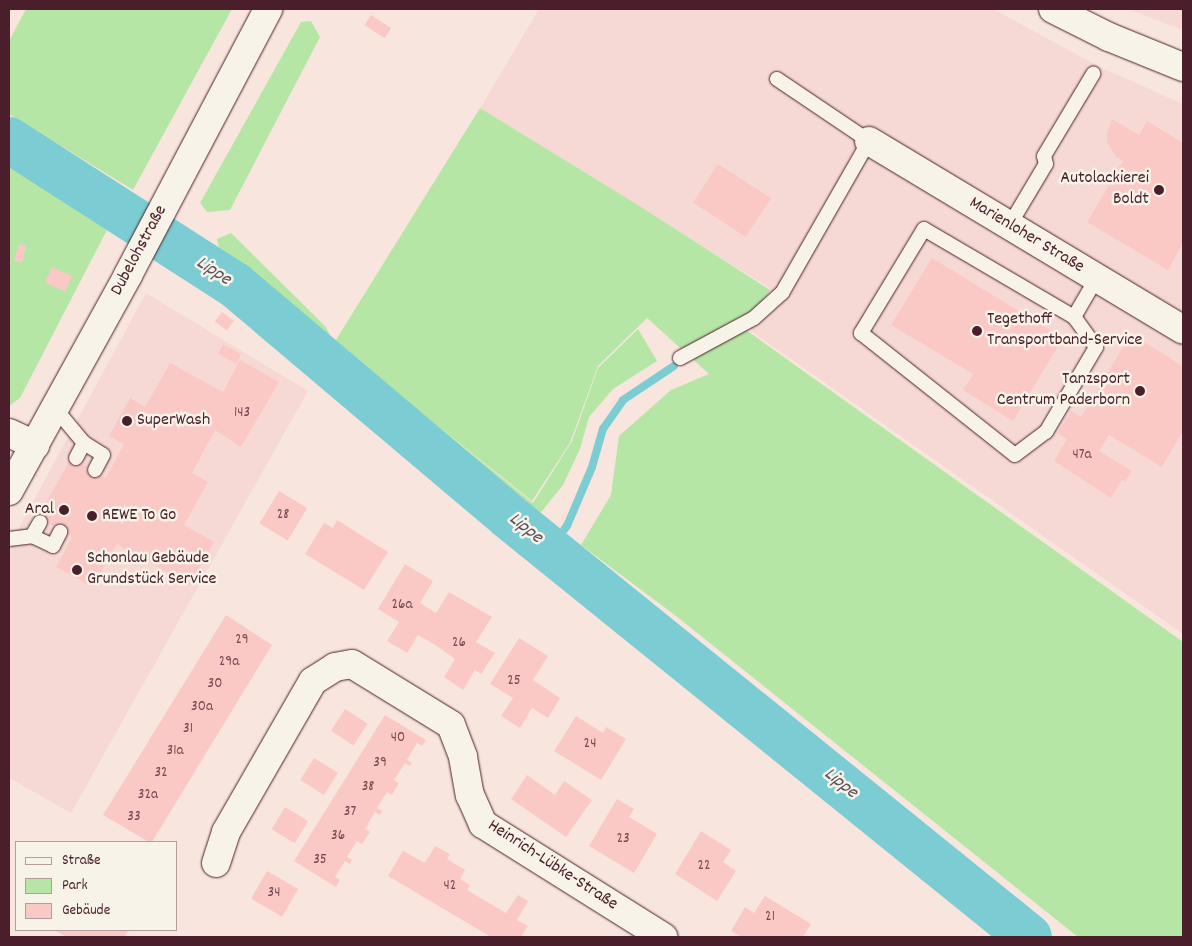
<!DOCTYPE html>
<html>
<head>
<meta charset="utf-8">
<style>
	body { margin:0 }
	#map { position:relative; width:1192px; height:946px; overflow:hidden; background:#f8e6de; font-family:Dekko,sans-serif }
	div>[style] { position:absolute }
	.built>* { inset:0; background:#f6d9d4 }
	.green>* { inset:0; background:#b5e6a6 }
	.stream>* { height:8px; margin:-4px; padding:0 4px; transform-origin:4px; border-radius:4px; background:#7ccdd3 }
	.river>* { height:46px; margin:-23px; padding:0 23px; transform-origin:23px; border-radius:23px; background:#7ccdd3 }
	.building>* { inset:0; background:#fac9c6; transform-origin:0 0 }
	.roads { filter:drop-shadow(0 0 1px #4a1f2b) drop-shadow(0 0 1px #4a1f2b) }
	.lane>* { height:14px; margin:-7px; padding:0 7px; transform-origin:7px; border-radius:7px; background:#f7f3e8 }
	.street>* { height:28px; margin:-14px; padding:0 14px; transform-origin:14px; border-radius:14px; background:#f7f3e8 }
	.secondary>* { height:28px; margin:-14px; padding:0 14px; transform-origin:14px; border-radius:14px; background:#f7f3e8 }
	.dots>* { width:14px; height:14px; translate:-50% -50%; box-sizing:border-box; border:2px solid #f7f3e8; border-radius:50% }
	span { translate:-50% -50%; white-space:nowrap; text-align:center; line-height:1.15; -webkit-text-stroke:5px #f7f3e8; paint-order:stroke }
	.number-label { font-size:15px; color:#764a52 }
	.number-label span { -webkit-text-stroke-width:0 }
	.poi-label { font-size:18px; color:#4a1f2b }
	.right { translate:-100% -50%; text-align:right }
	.left { translate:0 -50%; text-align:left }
	.street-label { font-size:18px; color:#4a1f2b }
	.water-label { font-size:19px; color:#59535d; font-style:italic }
	.frame { position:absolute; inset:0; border:10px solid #4a1f2b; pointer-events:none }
	.legend { position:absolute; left:15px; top:841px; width:162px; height:90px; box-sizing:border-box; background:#f7f3e8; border:1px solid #b29e9c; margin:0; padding:6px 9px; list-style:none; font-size:15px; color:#4a1f2b }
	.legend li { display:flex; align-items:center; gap:10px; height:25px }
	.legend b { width:25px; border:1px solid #b29e9c }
</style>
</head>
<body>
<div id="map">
	<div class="built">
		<i style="clip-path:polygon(539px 9px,993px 9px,1100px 67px,1183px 104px,1183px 634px,748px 329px,771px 289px,480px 108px)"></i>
		<i style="clip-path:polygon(1128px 9px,1183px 9px,1183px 30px)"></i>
		<i style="clip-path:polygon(146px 293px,308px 391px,71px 813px,9px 778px,9px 546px)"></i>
	</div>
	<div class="green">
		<i style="clip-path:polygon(26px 9px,232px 9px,133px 190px,9px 114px,9px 41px)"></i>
		<i style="clip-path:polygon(311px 21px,320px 37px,230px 210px,207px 212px,200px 203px,301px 22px)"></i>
		<i style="clip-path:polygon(480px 108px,641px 207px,770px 290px,746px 330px,1183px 642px,1183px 937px,1078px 937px,676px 616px,581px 545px,611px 495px,619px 436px,671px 390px,709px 374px,647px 318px,598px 366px,570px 443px,532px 501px,386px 385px,533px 503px,572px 441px,598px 368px,638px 329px,657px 361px,613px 389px,589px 417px,580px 449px,563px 485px,542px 511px,535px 515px,220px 254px,217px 239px,231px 233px,326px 327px,334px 343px)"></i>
		<i style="clip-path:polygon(9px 164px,109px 226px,20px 398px,9px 406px)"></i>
	</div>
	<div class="stream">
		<i style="left:550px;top:549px;width:29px;rotate:-54deg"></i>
		<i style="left:567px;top:526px;width:64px;rotate:-67deg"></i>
		<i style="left:592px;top:467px;width:40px;rotate:-74deg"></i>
		<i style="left:603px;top:429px;width:35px;rotate:-55deg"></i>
		<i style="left:623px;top:400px;width:61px;rotate:-33.7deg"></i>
	</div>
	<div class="river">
		<i style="left:9px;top:140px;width:269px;rotate:32.7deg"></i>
		<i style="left:235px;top:285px;width:356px;rotate:40.2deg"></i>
		<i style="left:507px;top:515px;width:671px;rotate:38.95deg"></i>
	</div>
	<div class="building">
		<i style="left:371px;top:15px;width:24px;height:12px;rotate:33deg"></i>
		<i style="clip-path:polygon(1112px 119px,1139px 135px,1147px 121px,1183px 143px,1183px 243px,1168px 270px,1087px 222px,1123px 161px,1116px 157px,1107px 142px,1107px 133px)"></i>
		<i style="left:718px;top:164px;width:63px;height:46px;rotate:33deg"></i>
		<i style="clip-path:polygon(19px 244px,26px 246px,22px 262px,14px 261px)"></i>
		<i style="clip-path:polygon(932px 258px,1063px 338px,1013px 421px,963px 390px,973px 374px,891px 325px)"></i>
		<i style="left:52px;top:267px;width:22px;height:17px;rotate:24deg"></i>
		<i style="left:222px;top:312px;width:15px;height:12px;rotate:37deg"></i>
		<i style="clip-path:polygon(1131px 334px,1183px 366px,1183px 431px,1162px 467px,1109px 435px,1099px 451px,1132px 471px,1125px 482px,1122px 480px,1111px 498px,1054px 461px,1067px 439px,1058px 433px,1071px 411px,1081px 417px)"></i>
		<i style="left:223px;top:344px;width:21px;height:11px;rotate:29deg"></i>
		<i style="clip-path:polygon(240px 360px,279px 382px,241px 447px,215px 430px,192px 473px,208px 482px,184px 525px,214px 542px,190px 585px,117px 544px,93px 587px,56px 567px,72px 537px,38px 517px,71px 458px,106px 478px,124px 444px,109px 436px,130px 398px,145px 407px,170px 363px,223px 392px)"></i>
		<i style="left:279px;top:491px;width:33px;height:38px;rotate:31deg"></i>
		<i style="clip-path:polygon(337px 520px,388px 552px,364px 590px,305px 554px,324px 523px,333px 528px)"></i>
		<i style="clip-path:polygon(405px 564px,433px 581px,420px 603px,436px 613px,449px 592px,492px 617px,476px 642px,495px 653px,481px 674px,475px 670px,463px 690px,444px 677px,455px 659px,437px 646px,418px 635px,407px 653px,387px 641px,399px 622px,378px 609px)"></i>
		<i style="clip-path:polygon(226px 615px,272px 645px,152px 842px,149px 842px,103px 815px)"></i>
		<i style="clip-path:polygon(519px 638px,548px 656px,533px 680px,560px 698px,548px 718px,532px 708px,520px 728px,501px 716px,513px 698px,490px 684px)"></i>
		<i style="left:345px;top:709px;width:27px;height:26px;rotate:33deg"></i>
		<i style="clip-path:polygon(385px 715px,426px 740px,422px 746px,417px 743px,407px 760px,412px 763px,410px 766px,405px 763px,394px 780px,399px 783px,392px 795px,387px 792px,377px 808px,382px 811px,380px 815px,375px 812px,365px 829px,370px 832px,362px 844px,357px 841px,347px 857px,352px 860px,350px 864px,345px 861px,335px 877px,340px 880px,336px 887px,294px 861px)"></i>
		<i style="clip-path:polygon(576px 716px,603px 733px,606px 727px,626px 739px,601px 780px,554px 751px)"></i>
		<i style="left:314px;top:758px;width:28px;height:26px;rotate:32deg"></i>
		<i style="clip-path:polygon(527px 775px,555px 795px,564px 781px,592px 800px,566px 837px,511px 799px)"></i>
		<i style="clip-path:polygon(617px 799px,634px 809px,629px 817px,657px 834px,634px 873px,589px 846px)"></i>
		<i style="left:285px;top:807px;width:27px;height:26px;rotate:31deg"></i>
		<i style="clip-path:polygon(701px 831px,731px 850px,723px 862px,736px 871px,717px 901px,675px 874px)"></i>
		<i style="clip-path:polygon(435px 846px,450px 854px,447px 859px,465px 870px,460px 879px,470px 885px,467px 890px,506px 913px,518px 895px,528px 901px,517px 920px,528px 926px,521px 937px,491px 937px,388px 876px,403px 851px,425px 863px)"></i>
		<i style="left:267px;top:871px;width:36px;height:32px;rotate:30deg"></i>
		<i style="clip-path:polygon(765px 896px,811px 924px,803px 937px,742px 937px,731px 931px,745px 907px,754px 913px)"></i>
		<i style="clip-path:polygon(55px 930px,129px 930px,124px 937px,66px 937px)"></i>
	</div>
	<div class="roads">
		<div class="lane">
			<i style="left:1009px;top:226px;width:72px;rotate:-59.2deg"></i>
			<i style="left:1046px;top:164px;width:8px;rotate:-104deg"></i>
			<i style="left:1044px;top:156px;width:96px;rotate:-59.1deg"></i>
			<i style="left:1074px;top:317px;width:174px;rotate:-149.6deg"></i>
			<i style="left:924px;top:229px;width:122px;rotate:121.2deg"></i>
			<i style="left:861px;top:333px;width:196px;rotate:38.4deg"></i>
			<i style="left:1015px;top:455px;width:39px;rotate:-37deg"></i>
			<i style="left:1046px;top:432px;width:99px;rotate:-59.5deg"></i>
			<i style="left:1096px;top:347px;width:37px;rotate:-126deg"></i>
			<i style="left:1074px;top:317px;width:44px;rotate:-59.9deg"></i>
			<i style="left:680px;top:358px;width:84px;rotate:-28.4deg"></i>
			<i style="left:754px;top:318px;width:38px;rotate:-42deg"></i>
			<i style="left:782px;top:293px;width:175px;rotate:-60.2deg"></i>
			<i style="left:869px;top:141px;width:111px;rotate:-146deg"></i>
			<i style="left:54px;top:407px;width:47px;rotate:50.2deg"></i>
			<i style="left:84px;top:443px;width:17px;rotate:118deg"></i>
			<i style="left:84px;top:443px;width:22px;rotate:32deg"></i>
			<i style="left:103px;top:455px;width:17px;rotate:118deg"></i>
			<i style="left:32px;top:536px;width:23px;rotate:25deg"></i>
			<i style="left:53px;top:546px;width:16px;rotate:-63deg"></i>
			<i style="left:9px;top:539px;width:23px;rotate:-7deg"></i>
			<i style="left:32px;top:536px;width:16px;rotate:-60deg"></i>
		</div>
		<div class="street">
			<i style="left:869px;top:141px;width:366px;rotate:31deg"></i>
			<i style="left:9px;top:433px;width:29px;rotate:25deg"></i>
			<i style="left:216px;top:863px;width:33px;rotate:-72deg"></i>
			<i style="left:226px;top:832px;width:174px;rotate:-60.1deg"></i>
			<i style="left:313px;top:681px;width:26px;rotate:-32deg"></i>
			<i style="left:335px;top:667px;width:17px;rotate:-10deg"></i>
			<i style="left:352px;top:664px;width:116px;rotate:31.6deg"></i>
			<i style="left:451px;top:725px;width:34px;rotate:69deg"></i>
			<i style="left:463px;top:757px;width:39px;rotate:80deg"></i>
			<i style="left:470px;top:795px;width:32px;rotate:66deg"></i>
			<i style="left:483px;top:824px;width:213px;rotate:32.1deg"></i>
		</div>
		<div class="secondary">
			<i style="left:1053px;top:9px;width:63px;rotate:26.6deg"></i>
			<i style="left:1109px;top:37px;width:80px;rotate:22.1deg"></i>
			<i style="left:9px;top:491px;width:247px;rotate:-61.1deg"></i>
			<i style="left:128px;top:275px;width:301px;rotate:-62.2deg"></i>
		</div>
	</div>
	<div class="dots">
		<i style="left:1159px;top:190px;background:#4a1f2b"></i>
		<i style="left:977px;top:331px;background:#4a1f2b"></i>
		<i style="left:1140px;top:391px;background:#4a1f2b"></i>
		<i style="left:127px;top:421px;background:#4a1f2b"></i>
		<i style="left:64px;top:510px;background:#4a1f2b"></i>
		<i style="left:92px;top:516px;background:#4a1f2b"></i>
		<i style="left:77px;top:570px;background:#4a1f2b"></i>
	</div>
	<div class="number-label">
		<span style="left:242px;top:414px">143</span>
		<span style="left:1082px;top:456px">47a</span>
		<span style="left:283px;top:516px">28</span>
		<span style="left:402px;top:606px">26a</span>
		<span style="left:242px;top:641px">29</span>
		<span style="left:459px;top:644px">26</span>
		<span style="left:229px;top:663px">29a</span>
		<span style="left:514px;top:682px">25</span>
		<span style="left:215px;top:685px">30</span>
		<span style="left:202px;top:708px">30a</span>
		<span style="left:188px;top:730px">31</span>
		<span style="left:398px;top:739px">40</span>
		<span style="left:590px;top:745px">24</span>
		<span style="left:175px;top:752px">31a</span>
		<span style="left:380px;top:764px">39</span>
		<span style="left:161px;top:774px">32</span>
		<span style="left:368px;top:788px">38</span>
		<span style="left:148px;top:796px">32a</span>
		<span style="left:350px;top:813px">37</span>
		<span style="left:134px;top:818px">33</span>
		<span style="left:338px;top:837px">36</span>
		<span style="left:623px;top:840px">23</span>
		<span style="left:320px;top:861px">35</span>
		<span style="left:704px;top:867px">22</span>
		<span style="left:450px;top:887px">42</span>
		<span style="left:274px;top:894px">34</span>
		<span style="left:770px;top:918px">21</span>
	</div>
	<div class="poi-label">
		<span class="right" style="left:1149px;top:190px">Autolackierei<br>Boldt</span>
		<span class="left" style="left:987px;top:331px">Tegethoff<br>Transportband-Service</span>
		<span class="right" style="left:1130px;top:391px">Tanzsport<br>Centrum Paderborn</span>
		<span class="left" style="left:137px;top:421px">SuperWash</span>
		<span class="right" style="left:54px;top:510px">Aral</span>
		<span class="left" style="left:102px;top:516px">REWE To Go</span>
		<span class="left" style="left:87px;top:570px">Schonlau Gebäude<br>Grundstück Service</span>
	</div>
	<div class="street-label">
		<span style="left:1026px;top:236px;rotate:31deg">Marienloher Straße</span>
		<span style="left:140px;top:251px;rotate:-62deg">Dubelohstraße</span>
		<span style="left:552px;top:866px;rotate:33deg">Heinrich-Lübke-Straße</span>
	</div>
	<div class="water-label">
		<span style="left:213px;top:272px;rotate:33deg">Lippe</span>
		<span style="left:525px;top:529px;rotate:39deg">Lippe</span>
		<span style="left:840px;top:784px;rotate:39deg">Lippe</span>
	</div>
	<div class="frame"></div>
	<ul class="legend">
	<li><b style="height:6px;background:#f7f3e8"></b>Straße</li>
	<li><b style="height:14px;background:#b5e6a6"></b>Park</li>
	<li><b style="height:14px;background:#fac9c6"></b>Gebäude</li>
	</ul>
</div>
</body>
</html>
